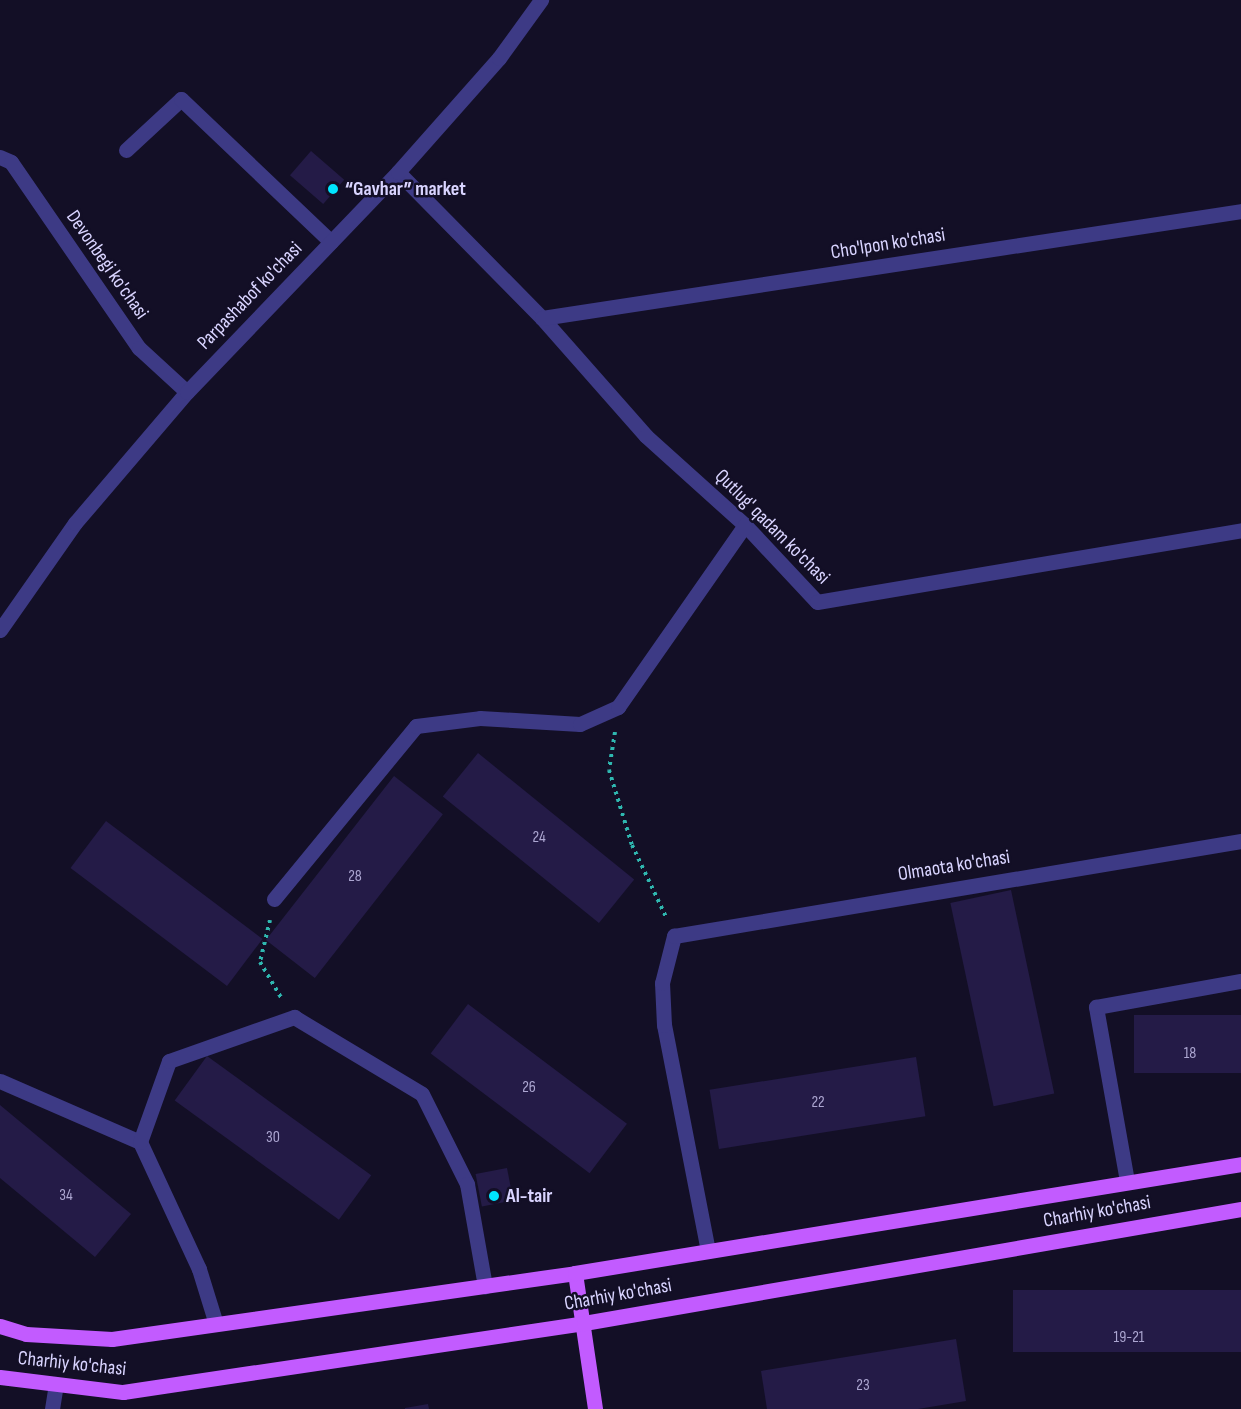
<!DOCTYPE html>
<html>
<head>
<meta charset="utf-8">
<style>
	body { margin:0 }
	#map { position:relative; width:1241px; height:1409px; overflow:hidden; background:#130f26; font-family:"Sofia Sans Condensed",sans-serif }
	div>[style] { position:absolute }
	.building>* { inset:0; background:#241b47; transform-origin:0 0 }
	.path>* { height:4px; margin-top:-2px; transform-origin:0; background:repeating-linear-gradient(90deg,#2fb8b0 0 3px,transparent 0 7.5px) }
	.minor>* { height:15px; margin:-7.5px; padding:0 7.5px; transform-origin:7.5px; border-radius:7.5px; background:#3d3a85 }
	.major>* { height:15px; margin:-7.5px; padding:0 7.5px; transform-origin:7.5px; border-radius:7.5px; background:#c25bff }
	.dots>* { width:16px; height:16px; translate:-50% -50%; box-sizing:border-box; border:3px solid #130f26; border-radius:50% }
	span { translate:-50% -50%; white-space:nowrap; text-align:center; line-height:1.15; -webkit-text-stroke:5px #130f26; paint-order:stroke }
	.number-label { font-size:16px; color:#aca6d1 }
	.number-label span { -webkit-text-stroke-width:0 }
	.poi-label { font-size:20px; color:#d9d4ff; font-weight:700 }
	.left { translate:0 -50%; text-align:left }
	.street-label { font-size:20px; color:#d9d4ff }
</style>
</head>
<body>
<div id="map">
	<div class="building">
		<i style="left:311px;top:151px;width:44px;height:32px;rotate:41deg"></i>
		<i style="left:478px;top:753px;width:201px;height:56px;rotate:39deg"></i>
		<i style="left:394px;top:776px;width:62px;height:208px;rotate:38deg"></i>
		<i style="left:106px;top:821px;width:196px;height:59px;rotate:37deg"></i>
		<i style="left:1011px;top:890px;width:208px;height:62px;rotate:78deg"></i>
		<i style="left:468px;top:1004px;width:199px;height:62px;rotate:37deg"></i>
		<i style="left:1241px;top:1015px;width:58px;height:107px;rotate:90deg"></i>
		<i style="left:207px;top:1056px;width:203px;height:55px;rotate:36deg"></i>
		<i style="left:916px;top:1057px;width:60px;height:209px;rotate:81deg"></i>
		<i style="clip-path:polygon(0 1105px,131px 1214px,95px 1257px,0 1178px)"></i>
		<i style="left:507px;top:1168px;width:33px;height:32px;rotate:79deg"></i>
		<i style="left:1241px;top:1290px;width:62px;height:228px;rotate:90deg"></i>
		<i style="clip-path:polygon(956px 1339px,966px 1401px,918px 1409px,767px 1409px,761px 1371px)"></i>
		<i style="clip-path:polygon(428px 1404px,429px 1409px,405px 1409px,405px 1408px)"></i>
	</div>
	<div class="path">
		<i style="left:615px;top:732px;width:38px;rotate:99deg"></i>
		<i style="left:609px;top:770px;width:78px;rotate:73deg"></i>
		<i style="left:632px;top:845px;width:80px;rotate:64.7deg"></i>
		<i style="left:270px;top:920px;width:43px;rotate:103.4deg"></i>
		<i style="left:260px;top:962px;width:43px;rotate:59.3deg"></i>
	</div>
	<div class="minor">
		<i style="left:126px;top:150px;width:75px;rotate:-42.8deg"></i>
		<i style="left:181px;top:99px;width:207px;rotate:43.6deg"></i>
		<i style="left:0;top:157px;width:12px;rotate:24deg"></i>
		<i style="left:11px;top:162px;width:226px;rotate:55.5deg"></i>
		<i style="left:139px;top:348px;width:65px;rotate:42.5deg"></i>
		<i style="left:398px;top:172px;width:205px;rotate:45.4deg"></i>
		<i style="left:542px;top:318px;width:157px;rotate:48.6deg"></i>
		<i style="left:646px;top:436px;width:133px;rotate:42deg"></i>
		<i style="left:745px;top:525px;width:105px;rotate:46.9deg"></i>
		<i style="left:817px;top:602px;width:430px;rotate:-9.6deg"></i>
		<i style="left:542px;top:318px;width:707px;rotate:-8.7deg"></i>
		<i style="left:0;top:630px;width:131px;rotate:-55deg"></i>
		<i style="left:75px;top:523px;width:172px;rotate:-49.5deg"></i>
		<i style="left:187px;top:392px;width:305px;rotate:-46.2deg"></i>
		<i style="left:398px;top:172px;width:152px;rotate:-48.5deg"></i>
		<i style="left:499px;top:58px;width:72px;rotate:-54.1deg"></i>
		<i style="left:274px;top:899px;width:224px;rotate:-50.6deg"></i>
		<i style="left:416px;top:726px;width:64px;rotate:-7.1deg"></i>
		<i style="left:480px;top:718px;width:100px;rotate:3.4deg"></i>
		<i style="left:580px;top:724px;width:42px;rotate:-24.1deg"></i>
		<i style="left:618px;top:707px;width:222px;rotate:-55.1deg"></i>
		<i style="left:0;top:1081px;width:153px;rotate:23.5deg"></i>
		<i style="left:1127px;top:1181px;width:177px;rotate:-100.1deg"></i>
		<i style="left:1096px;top:1007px;width:147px;rotate:-10.2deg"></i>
		<i style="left:708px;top:1251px;width:230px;rotate:-101deg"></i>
		<i style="left:664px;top:1025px;width:42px;rotate:-92.7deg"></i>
		<i style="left:662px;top:983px;width:49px;rotate:-75.7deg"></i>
		<i style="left:674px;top:936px;width:575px;rotate:-9.51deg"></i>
		<i style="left:216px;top:1324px;width:58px;rotate:-107.2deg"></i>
		<i style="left:199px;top:1269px;width:140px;rotate:-114.9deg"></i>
		<i style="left:140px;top:1142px;width:86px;rotate:-70.3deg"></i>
		<i style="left:169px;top:1061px;width:133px;rotate:-19.4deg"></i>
		<i style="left:294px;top:1017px;width:149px;rotate:31deg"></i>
		<i style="left:422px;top:1094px;width:101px;rotate:63.4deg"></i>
		<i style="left:467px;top:1184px;width:104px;rotate:80deg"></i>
		<i style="left:52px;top:1409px;width:24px;rotate:-81deg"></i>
	</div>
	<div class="major">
		<i style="left:575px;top:1273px;width:137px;rotate:81.6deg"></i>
		<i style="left:0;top:1326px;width:27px;rotate:17deg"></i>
		<i style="left:26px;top:1334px;width:86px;rotate:3.3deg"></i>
		<i style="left:112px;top:1339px;width:468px;rotate:-8.1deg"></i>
		<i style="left:575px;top:1273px;width:675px;rotate:-9.29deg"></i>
		<i style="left:0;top:1377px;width:124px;rotate:7deg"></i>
		<i style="left:123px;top:1392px;width:466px;rotate:-8.5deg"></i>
		<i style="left:584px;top:1323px;width:667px;rotate:-9.84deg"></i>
	</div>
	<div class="dots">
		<i style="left:333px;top:189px;background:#00e5ff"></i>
		<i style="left:494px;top:1196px;background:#00e5ff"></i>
	</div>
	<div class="number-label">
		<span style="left:539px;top:838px">24</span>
		<span style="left:355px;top:877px">28</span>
		<span style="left:1190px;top:1054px">18</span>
		<span style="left:529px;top:1088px">26</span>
		<span style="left:818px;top:1103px">22</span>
		<span style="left:273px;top:1138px">30</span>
		<span style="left:66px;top:1196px">34</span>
		<span style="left:1129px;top:1338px">19-21</span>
		<span style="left:863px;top:1386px">23</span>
	</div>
	<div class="poi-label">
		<span class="left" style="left:345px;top:189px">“Gavhar” market</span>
		<span class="left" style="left:506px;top:1196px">Al-tair</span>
	</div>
	<div class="street-label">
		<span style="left:888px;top:244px;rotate:-9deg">Cho'lpon ko'chasi</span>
		<span style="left:107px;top:265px;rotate:55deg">Devonbegi ko'chasi</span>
		<span style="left:250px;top:296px;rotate:-46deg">Parpashabof ko'chasi</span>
		<span style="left:772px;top:527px;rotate:45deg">Qutlug' qadam ko'chasi</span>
		<span style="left:954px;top:866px;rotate:-9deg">Olmaota ko'chasi</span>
		<span style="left:1097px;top:1212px;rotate:-10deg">Charhiy ko'chasi</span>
		<span style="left:618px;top:1295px;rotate:-10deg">Charhiy ko'chasi</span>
		<span style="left:72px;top:1364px;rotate:6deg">Charhiy ko'chasi</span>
	</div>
</div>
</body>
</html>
